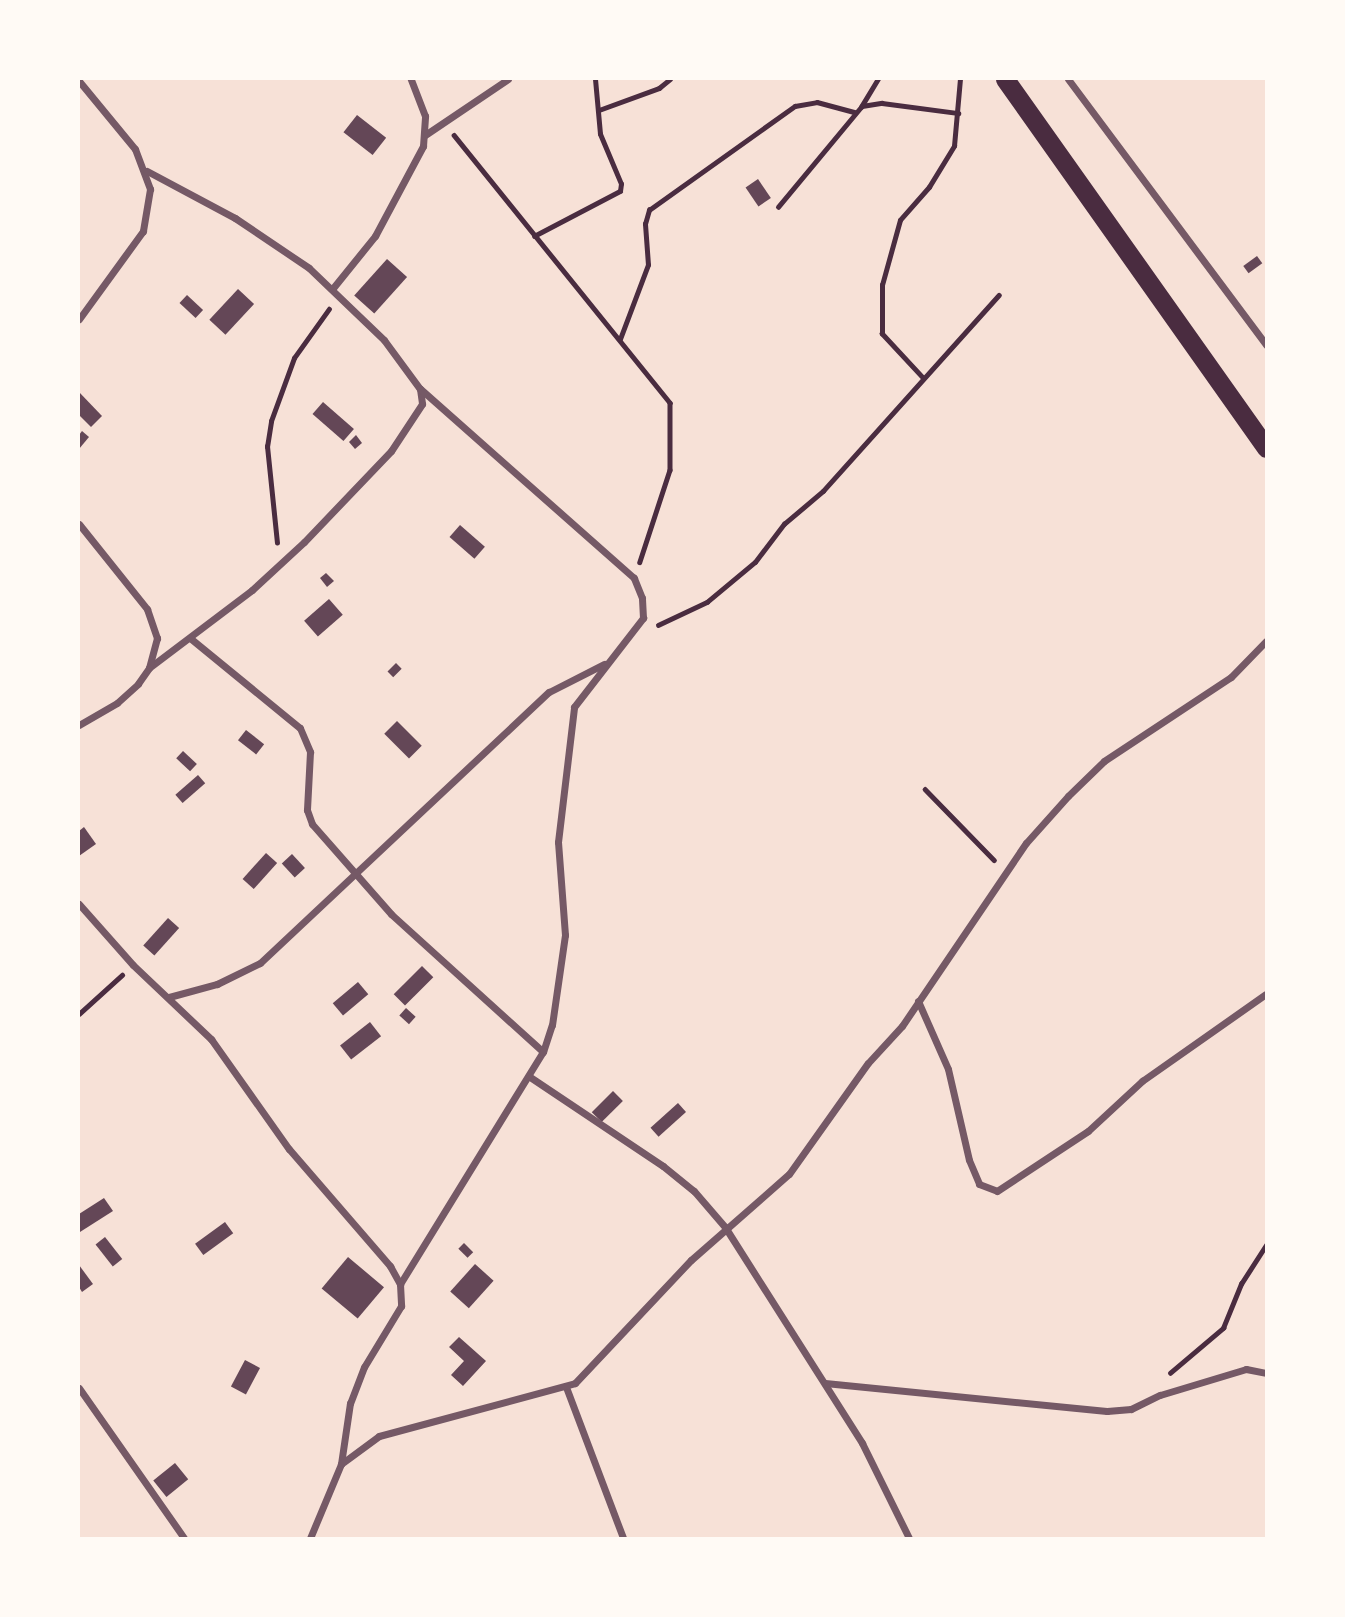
<!DOCTYPE html>
<html>
<head>
<meta charset="utf-8">
<style>
	body { margin:0 }
	#map { position:relative; width:1345px; height:1617px; overflow:hidden; background:#f7e1d7; font-family:"PT Serif",serif }
	div>[style] { position:absolute }
	.building>* { inset:0; background:#644757; transform-origin:0 0 }
	.path>* { height:4.5px; margin:-2.25px; padding:0 2.25px; transform-origin:2.25px; border-radius:2.25px; background:#4a2c40 }
	.minor>* { height:7px; margin:-3.5px; padding:0 3.5px; transform-origin:3.5px; border-radius:3.5px; background:#755966 }
	.trunk>* { height:19px; margin:-9.5px; padding:0 9.5px; transform-origin:9.5px; border-radius:9.5px; background:#4a2c40 }
	span { translate:-50% -50%; white-space:nowrap; text-align:center; line-height:1.15; -webkit-text-stroke:5px #fffaf5; paint-order:stroke }
	.frame { position:absolute; inset:0; border:80px solid #fffaf5; pointer-events:none }
</style>
</head>
<body>
<div id="map">
	<div class="building">
		<i style="left:357px;top:115px;width:37px;height:22px;rotate:38deg"></i>
		<i style="left:758px;top:179px;width:23px;height:15px;rotate:56deg"></i>
		<i style="left:1257px;top:256px;width:9px;height:17px;rotate:54deg"></i>
		<i style="left:387px;top:259px;width:27px;height:49px;rotate:42deg"></i>
		<i style="left:238px;top:289px;width:22px;height:42px;rotate:43deg"></i>
		<i style="left:187px;top:295px;width:22px;height:11px;rotate:43deg"></i>
		<i style="clip-path:polygon(79px 392px,102px 416px,91px 427px,79px 415px)"></i>
		<i style="left:323px;top:402px;width:41px;height:16px;rotate:41deg"></i>
		<i style="clip-path:polygon(82px 431px,89px 437px,79px 449px,79px 435px)"></i>
		<i style="clip-path:polygon(356px 435px,362px 443px,355px 449px,349px 442px)"></i>
		<i style="left:460px;top:525px;width:33px;height:16px;rotate:41deg"></i>
		<i style="clip-path:polygon(326px 573px,334px 581px,327px 587px,320px 578px)"></i>
		<i style="left:329px;top:599px;width:21px;height:33px;rotate:49deg"></i>
		<i style="left:396px;top:663px;width:8px;height:12px;rotate:45deg"></i>
		<i style="left:397px;top:721px;width:35px;height:18px;rotate:45deg"></i>
		<i style="left:246px;top:730px;width:23px;height:13px;rotate:38deg"></i>
		<i style="left:183px;top:751px;width:19px;height:10px;rotate:43deg"></i>
		<i style="left:198px;top:775px;width:11px;height:30px;rotate:49deg"></i>
		<i style="clip-path:polygon(84px 827px,96px 844px,79px 856px,79px 831px)"></i>
		<i style="left:266px;top:853px;width:15px;height:35px;rotate:42deg"></i>
		<i style="left:292px;top:854px;width:19px;height:14px;rotate:47deg"></i>
		<i style="left:168px;top:918px;width:15px;height:37px;rotate:42deg"></i>
		<i style="left:422px;top:966px;width:16px;height:40px;rotate:45deg"></i>
		<i style="left:358px;top:982px;width:16px;height:33px;rotate:50deg"></i>
		<i style="left:406px;top:1008px;width:13px;height:10px;rotate:42deg"></i>
		<i style="left:370px;top:1022px;width:18px;height:38px;rotate:52deg"></i>
		<i style="left:613px;top:1091px;width:14px;height:30px;rotate:45deg"></i>
		<i style="left:678px;top:1103px;width:12px;height:37px;rotate:48deg"></i>
		<i style="clip-path:polygon(104px 1198px,113px 1211px,80px 1232px,79px 1214px)"></i>
		<i style="left:225px;top:1222px;width:14px;height:37px;rotate:54deg"></i>
		<i style="left:105px;top:1237px;width:28px;height:12px;rotate:52deg"></i>
		<i style="left:464px;top:1243px;width:13px;height:8px;rotate:45deg"></i>
		<i style="left:348px;top:1257px;width:47px;height:41px;rotate:40deg"></i>
		<i style="left:475px;top:1264px;width:25px;height:37px;rotate:42deg"></i>
		<i style="clip-path:polygon(79px 1265px,93px 1284px,82px 1292px,79px 1287px)"></i>
		<i style="clip-path:polygon(459px 1337px,486px 1361px,463px 1386px,451px 1375px,464px 1361px,449px 1347px)"></i>
		<i style="left:245px;top:1360px;width:17px;height:30px;rotate:28deg"></i>
		<i style="left:175px;top:1463px;width:21px;height:28px;rotate:51deg"></i>
	</div>
	<div class="path">
		<i style="left:862px;top:106px;width:20px;rotate:-9deg"></i>
		<i style="left:882px;top:103px;width:77px;rotate:7.5deg"></i>
		<i style="left:599px;top:110px;width:64px;rotate:-20.1deg"></i>
		<i style="left:659px;top:88px;width:14px;rotate:-39deg"></i>
		<i style="left:454px;top:135px;width:344px;rotate:51.1deg"></i>
		<i style="left:670px;top:403px;width:67px;rotate:90deg"></i>
		<i style="left:670px;top:470px;width:97px;rotate:108.1deg"></i>
		<i style="left:778px;top:207px;width:130px;rotate:-50.3deg"></i>
		<i style="left:861px;top:107px;width:33px;rotate:-59deg"></i>
		<i style="left:534px;top:236px;width:97px;rotate:-27.6deg"></i>
		<i style="left:620px;top:191px;width:7px;rotate:-82deg"></i>
		<i style="left:621px;top:184px;width:54px;rotate:-112.8deg"></i>
		<i style="left:600px;top:134px;width:55px;rotate:-95.2deg"></i>
		<i style="left:620px;top:339px;width:79px;rotate:-69.3deg"></i>
		<i style="left:648px;top:265px;width:41px;rotate:-94.2deg"></i>
		<i style="left:645px;top:224px;width:15px;rotate:-74deg"></i>
		<i style="left:649px;top:210px;width:179px;rotate:-35.5deg"></i>
		<i style="left:795px;top:106px;width:22px;rotate:-10deg"></i>
		<i style="left:817px;top:102px;width:39px;rotate:15deg"></i>
		<i style="left:922px;top:377px;width:59px;rotate:-132.9deg"></i>
		<i style="left:882px;top:334px;width:49px;rotate:-90deg"></i>
		<i style="left:882px;top:285px;width:67px;rotate:-74.5deg"></i>
		<i style="left:900px;top:220px;width:44px;rotate:-48.7deg"></i>
		<i style="left:929px;top:187px;width:48px;rotate:-58.6deg"></i>
		<i style="left:954px;top:146px;width:67px;rotate:-84.9deg"></i>
		<i style="left:277px;top:543px;width:97px;rotate:-95.9deg"></i>
		<i style="left:267px;top:447px;width:26px;rotate:-81deg"></i>
		<i style="left:271px;top:421px;width:67px;rotate:-69.9deg"></i>
		<i style="left:294px;top:358px;width:60px;rotate:-54.5deg"></i>
		<i style="left:658px;top:625px;width:54px;rotate:-25.1deg"></i>
		<i style="left:707px;top:602px;width:62px;rotate:-39.8deg"></i>
		<i style="left:755px;top:562px;width:48px;rotate:-52.7deg"></i>
		<i style="left:784px;top:524px;width:51px;rotate:-40.2deg"></i>
		<i style="left:823px;top:491px;width:263px;rotate:-48.1deg"></i>
		<i style="left:925px;top:789px;width:99px;rotate:45.8deg"></i>
		<i style="left:79px;top:1014px;width:58px;rotate:-42.2deg"></i>
		<i style="left:1170px;top:1373px;width:70px;rotate:-40.3deg"></i>
		<i style="left:1223px;top:1328px;width:48px;rotate:-67.8deg"></i>
		<i style="left:1241px;top:1284px;width:46px;rotate:-57.3deg"></i>
	</div>
	<div class="minor">
		<i style="left:1068px;top:79px;width:332px;rotate:53.3deg"></i>
		<i style="left:79px;top:81px;width:88px;rotate:50.5deg"></i>
		<i style="left:135px;top:149px;width:43px;rotate:69.4deg"></i>
		<i style="left:150px;top:189px;width:43px;rotate:99.5deg"></i>
		<i style="left:143px;top:231px;width:109px;rotate:126deg"></i>
		<i style="left:425px;top:135px;width:100px;rotate:-34deg"></i>
		<i style="left:147px;top:171px;width:100px;rotate:28.1deg"></i>
		<i style="left:235px;top:218px;width:89px;rotate:34deg"></i>
		<i style="left:309px;top:268px;width:104px;rotate:43.8deg"></i>
		<i style="left:384px;top:340px;width:61px;rotate:53.7deg"></i>
		<i style="left:420px;top:389px;width:15px;rotate:82deg"></i>
		<i style="left:422px;top:404px;width:56px;rotate:123.4deg"></i>
		<i style="left:391px;top:451px;width:126px;rotate:133.7deg"></i>
		<i style="left:304px;top:542px;width:71px;rotate:137.3deg"></i>
		<i style="left:252px;top:590px;width:129px;rotate:142.9deg"></i>
		<i style="left:333px;top:288px;width:67px;rotate:-51.1deg"></i>
		<i style="left:375px;top:236px;width:102px;rotate:-61.9deg"></i>
		<i style="left:423px;top:146px;width:30px;rotate:-86deg"></i>
		<i style="left:425px;top:116px;width:40px;rotate:-111deg"></i>
		<i style="left:79px;top:524px;width:109px;rotate:51.3deg"></i>
		<i style="left:147px;top:609px;width:31px;rotate:71deg"></i>
		<i style="left:157px;top:638px;width:31px;rotate:105deg"></i>
		<i style="left:149px;top:668px;width:19px;rotate:125deg"></i>
		<i style="left:138px;top:684px;width:28px;rotate:138deg"></i>
		<i style="left:117px;top:703px;width:44px;rotate:149.9deg"></i>
		<i style="left:190px;top:638px;width:142px;rotate:39.3deg"></i>
		<i style="left:300px;top:728px;width:26px;rotate:67deg"></i>
		<i style="left:310px;top:752px;width:58px;rotate:93deg"></i>
		<i style="left:307px;top:810px;width:15px;rotate:70deg"></i>
		<i style="left:312px;top:824px;width:120px;rotate:48.7deg"></i>
		<i style="left:391px;top:914px;width:205px;rotate:42.2deg"></i>
		<i style="left:79px;top:904px;width:81px;rotate:48.5deg"></i>
		<i style="left:133px;top:965px;width:108px;rotate:43.5deg"></i>
		<i style="left:211px;top:1039px;width:135px;rotate:54.7deg"></i>
		<i style="left:289px;top:1149px;width:155px;rotate:49.2deg"></i>
		<i style="left:390px;top:1266px;width:21px;rotate:61deg"></i>
		<i style="left:400px;top:1284px;width:22px;rotate:87deg"></i>
		<i style="left:401px;top:1306px;width:71px;rotate:121.2deg"></i>
		<i style="left:364px;top:1367px;width:39px;rotate:111deg"></i>
		<i style="left:350px;top:1403px;width:62px;rotate:98.4deg"></i>
		<i style="left:341px;top:1464px;width:80px;rotate:112.7deg"></i>
		<i style="left:169px;top:997px;width:50px;rotate:-15.2deg"></i>
		<i style="left:217px;top:984px;width:48px;rotate:-26deg"></i>
		<i style="left:260px;top:963px;width:396px;rotate:-43.2deg"></i>
		<i style="left:549px;top:692px;width:62px;rotate:-27deg"></i>
		<i style="left:918px;top:1001px;width:74px;rotate:66.2deg"></i>
		<i style="left:948px;top:1069px;width:93px;rotate:77deg"></i>
		<i style="left:969px;top:1160px;width:26px;rotate:67deg"></i>
		<i style="left:979px;top:1184px;width:19px;rotate:21deg"></i>
		<i style="left:997px;top:1191px;width:109px;rotate:-33.4deg"></i>
		<i style="left:1088px;top:1131px;width:74px;rotate:-42.8deg"></i>
		<i style="left:1142px;top:1081px;width:151px;rotate:-35.1deg"></i>
		<i style="left:530px;top:1077px;width:160px;rotate:33.8deg"></i>
		<i style="left:663px;top:1166px;width:40px;rotate:39deg"></i>
		<i style="left:694px;top:1191px;width:48px;rotate:49.3deg"></i>
		<i style="left:725px;top:1227px;width:256px;rotate:57.6deg"></i>
		<i style="left:862px;top:1443px;width:106px;rotate:63.7deg"></i>
		<i style="left:400px;top:1284px;width:273px;rotate:-58.4deg"></i>
		<i style="left:543px;top:1052px;width:28px;rotate:-72deg"></i>
		<i style="left:552px;top:1025px;width:91px;rotate:-81.8deg"></i>
		<i style="left:565px;top:935px;width:93px;rotate:-94.3deg"></i>
		<i style="left:558px;top:842px;width:136px;rotate:-83.2deg"></i>
		<i style="left:574px;top:707px;width:113px;rotate:-52.2deg"></i>
		<i style="left:643px;top:618px;width:20px;rotate:-93deg"></i>
		<i style="left:642px;top:598px;width:22px;rotate:-112deg"></i>
		<i style="left:634px;top:578px;width:286px;rotate:-138.5deg"></i>
		<i style="left:825px;top:1383px;width:283px;rotate:5.7deg"></i>
		<i style="left:1107px;top:1411px;width:24px;rotate:-5deg"></i>
		<i style="left:1131px;top:1409px;width:32px;rotate:-26deg"></i>
		<i style="left:1160px;top:1395px;width:90px;rotate:-16.8deg"></i>
		<i style="left:1246px;top:1369px;width:20px;rotate:11deg"></i>
		<i style="left:566px;top:1387px;width:161px;rotate:69.3deg"></i>
		<i style="left:79px;top:1388px;width:183px;rotate:55deg"></i>
		<i style="left:341px;top:1464px;width:47px;rotate:-36.4deg"></i>
		<i style="left:379px;top:1436px;width:203px;rotate:-15.1deg"></i>
		<i style="left:575px;top:1383px;width:169px;rotate:-46.7deg"></i>
		<i style="left:691px;top:1260px;width:130px;rotate:-41.3deg"></i>
		<i style="left:789px;top:1174px;width:136px;rotate:-54.6deg"></i>
		<i style="left:868px;top:1063px;width:50px;rotate:-47.4deg"></i>
		<i style="left:902px;top:1026px;width:221px;rotate:-55.9deg"></i>
		<i style="left:1026px;top:843px;width:63px;rotate:-48.2deg"></i>
		<i style="left:1068px;top:796px;width:50px;rotate:-44.2deg"></i>
		<i style="left:1104px;top:761px;width:152px;rotate:-33.5deg"></i>
		<i style="left:1231px;top:677px;width:50px;rotate:-45.8deg"></i>
	</div>
	<div class="trunk">
		<i style="left:1005px;top:79px;width:452px;rotate:54.7deg"></i>
	</div>
	<div class="frame"></div>
</div>
</body>
</html>
